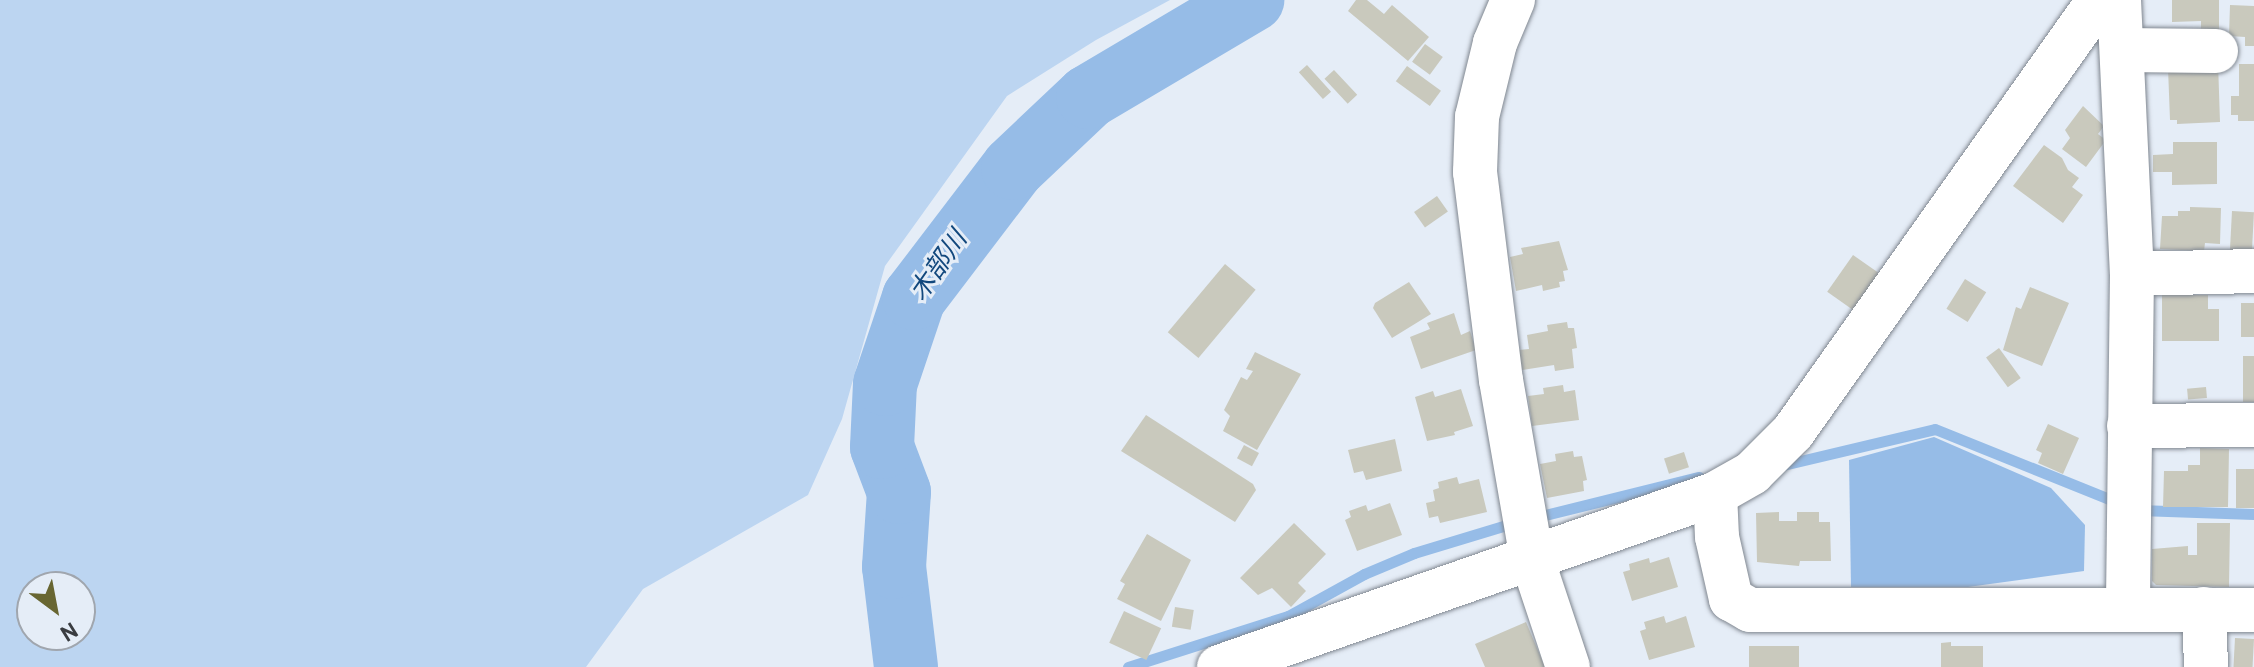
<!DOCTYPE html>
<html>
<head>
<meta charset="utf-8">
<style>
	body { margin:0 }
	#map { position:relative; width:2254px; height:667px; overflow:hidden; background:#e5edf7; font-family:Overpass,"Noto Sans JP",sans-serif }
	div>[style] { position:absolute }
	.green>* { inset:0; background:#bcd5f1 }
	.water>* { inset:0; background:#96bce7 }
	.stream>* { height:11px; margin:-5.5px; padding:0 5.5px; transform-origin:5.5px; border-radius:5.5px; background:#96bce7 }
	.river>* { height:64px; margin:-32px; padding:0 32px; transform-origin:32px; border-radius:32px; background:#96bce7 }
	.building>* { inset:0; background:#c9c9bd; transform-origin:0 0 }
	.roads { filter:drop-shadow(0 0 2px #808790) drop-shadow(0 0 2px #808790) }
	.minor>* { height:44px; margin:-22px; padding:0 22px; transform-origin:22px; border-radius:22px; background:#fff }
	span { translate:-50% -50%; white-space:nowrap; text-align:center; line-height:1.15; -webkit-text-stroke:6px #e5edf7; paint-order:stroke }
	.water-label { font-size:26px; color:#12487d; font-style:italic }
	.north { position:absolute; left:16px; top:571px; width:80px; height:80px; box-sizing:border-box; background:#e5edf7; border:2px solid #a0a6ae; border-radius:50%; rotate:148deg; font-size:22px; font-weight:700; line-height:32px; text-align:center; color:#393c40 }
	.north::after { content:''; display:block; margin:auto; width:28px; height:36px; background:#686632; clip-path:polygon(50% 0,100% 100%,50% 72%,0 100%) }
</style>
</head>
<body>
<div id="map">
	<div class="green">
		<i style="clip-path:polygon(evenodd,0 0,1170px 0,1096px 40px,1007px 96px,885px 266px,842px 419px,808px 495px,643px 589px,586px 667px,0 667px,0 0,32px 587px,80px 587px,80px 635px,32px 635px,32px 587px)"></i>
	</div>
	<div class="water">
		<i style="clip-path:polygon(1934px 437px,2051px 488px,2085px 525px,2084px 571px,1968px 587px,1851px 587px,1849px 460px)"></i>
	</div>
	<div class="stream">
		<i style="left:1779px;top:466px;width:160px;rotate:-13.3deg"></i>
		<i style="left:1935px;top:429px;width:198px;rotate:21.9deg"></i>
		<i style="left:2139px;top:510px;width:115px;rotate:2deg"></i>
		<i style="left:1533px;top:518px;width:171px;rotate:-13.9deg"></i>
		<i style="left:1128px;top:667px;width:168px;rotate:-17.7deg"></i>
		<i style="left:1288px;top:616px;width:87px;rotate:-28.9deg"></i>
		<i style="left:1364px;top:574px;width:54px;rotate:-22.8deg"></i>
		<i style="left:1414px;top:553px;width:107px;rotate:-16.9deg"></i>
	</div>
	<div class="river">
		<i style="left:906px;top:667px;width:101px;rotate:-96.8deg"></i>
		<i style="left:894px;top:567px;width:75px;rotate:-86.2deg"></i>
		<i style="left:899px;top:492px;width:48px;rotate:-110.7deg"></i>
		<i style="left:882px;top:447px;width:63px;rotate:-87.3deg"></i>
		<i style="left:885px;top:384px;width:91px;rotate:-71.4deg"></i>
		<i style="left:914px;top:298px;width:163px;rotate:-52.7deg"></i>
		<i style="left:1013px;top:168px;width:103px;rotate:-43.4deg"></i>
		<i style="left:1088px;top:97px;width:191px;rotate:-30.6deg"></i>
	</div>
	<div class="building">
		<i style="clip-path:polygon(1356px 0,1367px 0,1384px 14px,1392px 5px,1429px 37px,1408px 61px,1348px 11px)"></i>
		<i style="clip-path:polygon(2172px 0,2219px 0,2219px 32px,2201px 32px,2201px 21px,2172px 22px)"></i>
		<i style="clip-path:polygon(2230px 5px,2254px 6px,2254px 46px,2245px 46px,2245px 37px,2229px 36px)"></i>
		<i style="left:1425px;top:44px;width:22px;height:22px;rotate:36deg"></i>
		<i style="clip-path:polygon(2218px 62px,2220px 122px,2177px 124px,2177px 120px,2170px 120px,2168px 68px)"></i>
		<i style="clip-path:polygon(2239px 64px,2254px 64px,2254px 121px,2238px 121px,2238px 115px,2231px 115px,2231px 96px,2239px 96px)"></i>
		<i style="left:1307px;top:65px;width:36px;height:11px;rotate:48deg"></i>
		<i style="left:1407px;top:66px;width:42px;height:19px;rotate:36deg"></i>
		<i style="left:1334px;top:70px;width:34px;height:13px;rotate:47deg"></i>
		<i style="clip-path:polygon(2083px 106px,2104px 126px,2098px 134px,2106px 140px,2086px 167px,2062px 149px,2070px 138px,2065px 130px)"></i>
		<i style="clip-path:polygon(2173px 142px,2217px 142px,2217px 184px,2172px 185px,2172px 172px,2153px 172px,2153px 155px,2173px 154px)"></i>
		<i style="clip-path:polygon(2044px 145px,2062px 158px,2068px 170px,2079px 178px,2072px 187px,2083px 195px,2063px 223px,2013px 186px)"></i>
		<i style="left:1437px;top:196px;width:19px;height:28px;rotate:55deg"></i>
		<i style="clip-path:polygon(2190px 207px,2221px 208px,2220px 244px,2205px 243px,2204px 251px,2160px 249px,2162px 216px,2178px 216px,2178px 211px,2190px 211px)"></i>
		<i style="left:2232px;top:211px;width:22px;height:41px;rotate:3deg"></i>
		<i style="clip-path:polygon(1559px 241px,1568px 270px,1563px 271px,1565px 281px,1559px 282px,1560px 287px,1543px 291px,1542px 285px,1516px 291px,1510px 257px,1523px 254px,1521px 248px)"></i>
		<i style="left:1853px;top:255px;width:35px;height:45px;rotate:35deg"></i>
		<i style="left:1225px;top:264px;width:40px;height:89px;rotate:40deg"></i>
		<i style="left:1965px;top:279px;width:25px;height:35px;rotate:32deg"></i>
		<i style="clip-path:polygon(1409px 282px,1431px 314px,1392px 338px,1373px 308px,1375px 303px)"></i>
		<i style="clip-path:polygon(2030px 287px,2069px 303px,2042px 366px,2003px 350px,2016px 307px,2021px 309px)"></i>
		<i style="clip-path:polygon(2162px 295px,2208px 295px,2208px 309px,2219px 309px,2219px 341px,2162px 341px)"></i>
		<i style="left:2241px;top:303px;width:13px;height:34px"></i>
		<i style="clip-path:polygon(1454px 313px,1461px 335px,1470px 331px,1476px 350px,1421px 369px,1410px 337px,1430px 329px,1427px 323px)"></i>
		<i style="clip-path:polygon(1567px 322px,1568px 328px,1574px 328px,1577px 348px,1572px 349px,1574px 368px,1555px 371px,1554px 365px,1522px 370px,1519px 350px,1529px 349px,1527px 335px,1548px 331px,1547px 325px)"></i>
		<i style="left:1999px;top:348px;width:37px;height:16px;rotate:54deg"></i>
		<i style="clip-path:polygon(1255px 352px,1301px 374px,1257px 450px,1223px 431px,1230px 416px,1224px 410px,1241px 377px,1247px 380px,1253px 371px,1246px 369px)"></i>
		<i style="left:2243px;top:356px;width:11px;height:46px"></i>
		<i style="clip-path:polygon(1563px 385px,1564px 392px,1575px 390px,1579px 420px,1532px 426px,1528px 396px,1544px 394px,1543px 388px)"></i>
		<i style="left:2206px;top:387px;width:11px;height:19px;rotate:85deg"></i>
		<i style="clip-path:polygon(1461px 389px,1473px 426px,1454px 432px,1455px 435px,1427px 441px,1415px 397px,1433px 391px,1435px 397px)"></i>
		<i style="clip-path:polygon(1146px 415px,1253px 484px,1256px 490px,1235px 522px,1121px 451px)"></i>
		<i style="clip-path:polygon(2048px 424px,2079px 438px,2063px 474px,2038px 463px,2042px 453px,2036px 450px)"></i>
		<i style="clip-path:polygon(1395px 439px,1402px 471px,1366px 480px,1363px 471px,1354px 473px,1348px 450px)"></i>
		<i style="left:1244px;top:445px;width:17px;height:15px;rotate:28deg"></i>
		<i style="clip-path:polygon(2200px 448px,2229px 449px,2228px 507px,2163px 507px,2164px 471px,2188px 471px,2188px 465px,2200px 465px)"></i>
		<i style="clip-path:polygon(1573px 451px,1574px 457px,1582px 456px,1587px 480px,1583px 481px,1584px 491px,1547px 498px,1540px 464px,1556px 461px,1555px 454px)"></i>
		<i style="left:1684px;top:452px;width:16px;height:21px;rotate:72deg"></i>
		<i style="left:2236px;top:469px;width:18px;height:39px"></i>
		<i style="clip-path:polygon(1457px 477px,1459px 484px,1479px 479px,1487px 512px,1440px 523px,1438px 516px,1429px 518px,1426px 503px,1435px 501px,1433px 490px,1439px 488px,1438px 482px)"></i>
		<i style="clip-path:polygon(1390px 503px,1402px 535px,1357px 551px,1345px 520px,1351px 517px,1349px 511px,1366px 505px,1368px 511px)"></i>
		<i style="clip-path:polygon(1779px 512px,1779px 521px,1797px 521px,1797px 512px,1819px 512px,1819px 522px,1830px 522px,1831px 561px,1800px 561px,1799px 566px,1757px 562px,1756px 513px)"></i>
		<i style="clip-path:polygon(1294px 523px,1326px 554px,1298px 583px,1306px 591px,1291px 607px,1272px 588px,1258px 595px,1240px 578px)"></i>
		<i style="clip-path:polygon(2197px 523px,2230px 523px,2229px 587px,2156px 585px,2152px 581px,2152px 549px,2188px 546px,2188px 555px,2197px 555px)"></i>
		<i style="clip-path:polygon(1147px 534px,1191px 560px,1161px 621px,1117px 599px,1125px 584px,1120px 581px)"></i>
		<i style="clip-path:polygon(1669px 557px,1678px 587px,1632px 601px,1623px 572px,1630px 570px,1629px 564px,1649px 558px,1650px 563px)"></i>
		<i style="left:1175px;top:607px;width:19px;height:20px;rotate:9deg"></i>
		<i style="left:1124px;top:611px;width:41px;height:35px;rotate:25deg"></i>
		<i style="clip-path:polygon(1664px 616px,1666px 623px,1686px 616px,1695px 647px,1649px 660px,1640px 631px,1646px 629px,1644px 622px)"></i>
		<i style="clip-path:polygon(1526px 622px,1545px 667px,1485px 667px,1475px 644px)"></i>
		<i style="left:2235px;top:638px;width:19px;height:29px;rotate:3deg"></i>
		<i style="clip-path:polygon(1951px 642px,1951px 646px,1983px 646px,1983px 667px,1941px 667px,1941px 643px)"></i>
		<i style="left:1749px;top:646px;width:50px;height:21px"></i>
	</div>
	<div class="roads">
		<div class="minor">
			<i style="left:1513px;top:0;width:47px;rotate:112.7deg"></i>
			<i style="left:1495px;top:43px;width:76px;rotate:103.7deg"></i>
			<i style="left:1477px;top:117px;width:55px;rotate:92.1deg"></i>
			<i style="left:1475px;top:172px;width:210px;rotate:82.9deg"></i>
			<i style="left:1501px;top:380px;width:182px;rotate:80.2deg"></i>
			<i style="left:1532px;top:559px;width:114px;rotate:71.6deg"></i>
			<i style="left:2119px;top:0;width:274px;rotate:87.3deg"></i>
			<i style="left:2132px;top:274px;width:335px;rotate:90.7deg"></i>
			<i style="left:2122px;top:50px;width:94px;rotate:0.6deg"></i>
			<i style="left:2132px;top:274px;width:122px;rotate:-1.4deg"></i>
			<i style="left:2129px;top:426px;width:125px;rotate:-0.5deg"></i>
			<i style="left:1715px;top:494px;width:43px;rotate:87.3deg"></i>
			<i style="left:1717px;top:537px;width:64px;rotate:77.3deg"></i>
			<i style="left:1731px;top:599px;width:22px;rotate:30deg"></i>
			<i style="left:1750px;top:610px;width:504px"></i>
			<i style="left:2204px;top:609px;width:58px;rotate:88deg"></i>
			<i style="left:1219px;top:667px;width:525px;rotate:-19.23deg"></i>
			<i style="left:1715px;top:494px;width:43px;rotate:-29.6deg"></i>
			<i style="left:1752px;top:473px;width:58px;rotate:-45deg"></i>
			<i style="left:1793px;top:432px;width:529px;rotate:-54.69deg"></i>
		</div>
	</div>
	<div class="water-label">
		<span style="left:940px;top:267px;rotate:-55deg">木部川</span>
	</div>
	<div class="north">N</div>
</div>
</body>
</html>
